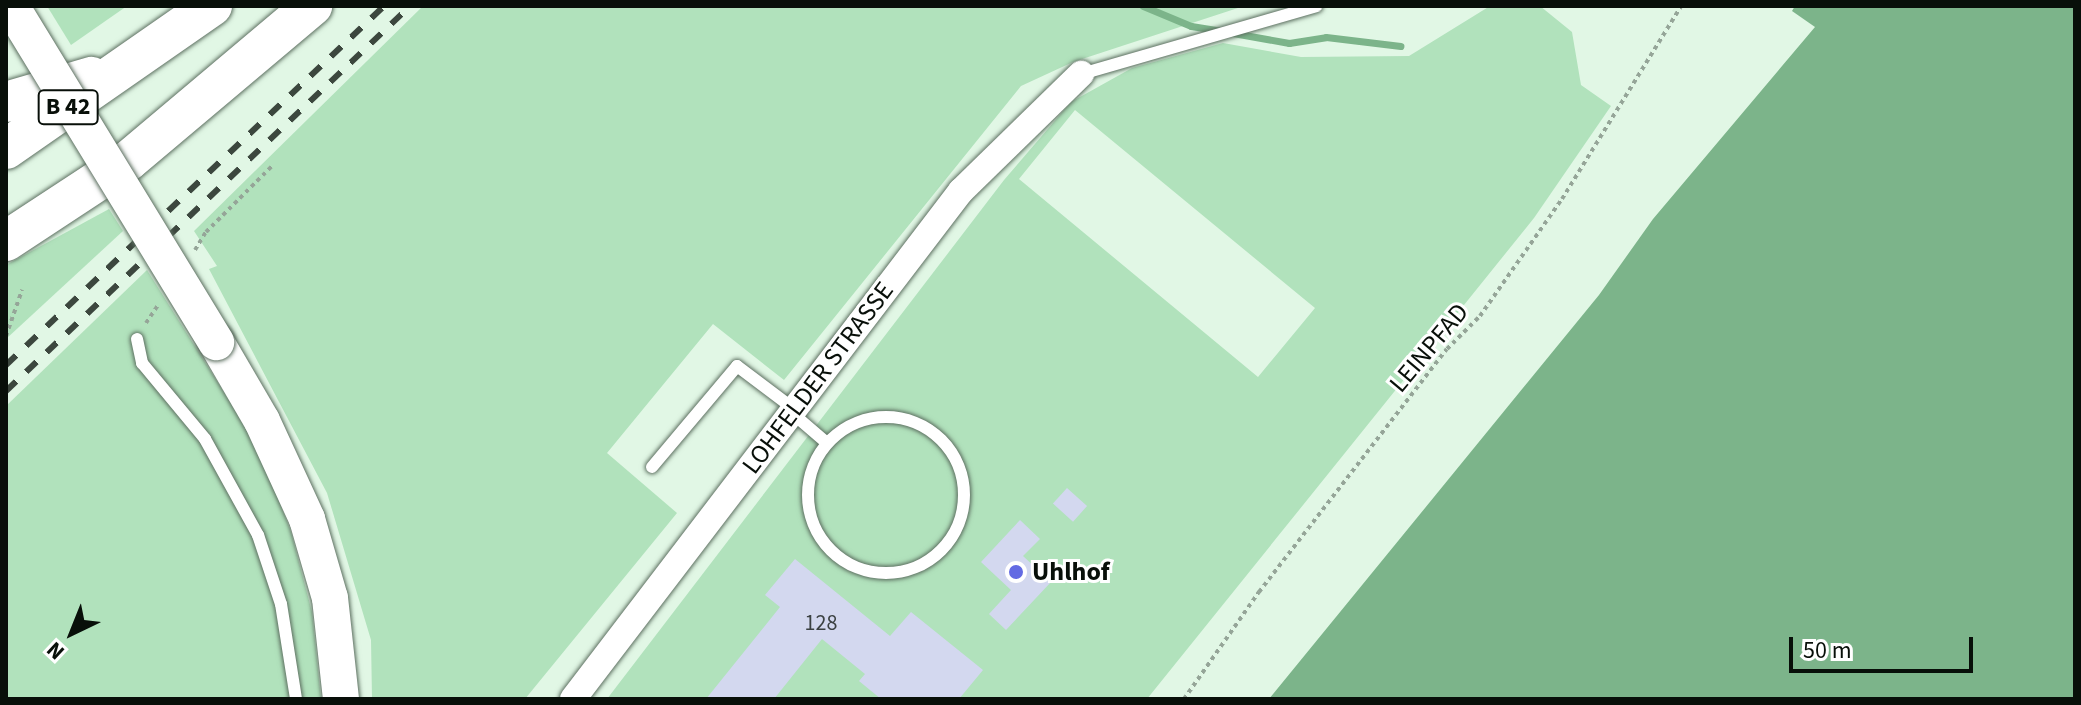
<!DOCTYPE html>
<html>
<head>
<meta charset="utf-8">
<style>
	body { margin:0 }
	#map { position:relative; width:2081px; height:705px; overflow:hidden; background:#e1f7e5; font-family:"Source Sans 3",sans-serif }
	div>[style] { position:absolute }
	.green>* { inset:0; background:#b1e2bc }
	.water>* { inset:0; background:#7cb48a }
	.stream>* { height:7px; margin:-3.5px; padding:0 3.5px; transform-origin:3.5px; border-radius:3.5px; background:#7cb48a }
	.building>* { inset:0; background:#d3d8ef; transform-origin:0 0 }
	.path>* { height:4px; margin-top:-2px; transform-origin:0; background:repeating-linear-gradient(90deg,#95a598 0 4px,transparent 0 8px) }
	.roads { filter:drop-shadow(0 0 2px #5d7061) drop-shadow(0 0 2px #5d7061) }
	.lane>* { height:12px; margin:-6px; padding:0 6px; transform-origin:6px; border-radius:6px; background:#fff }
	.lane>.ring { margin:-6px; padding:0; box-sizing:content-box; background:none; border:12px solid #fff; border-radius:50% }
	.street>* { height:26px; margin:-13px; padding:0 13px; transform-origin:13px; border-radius:13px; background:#fff }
	.secondary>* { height:36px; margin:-18px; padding:0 18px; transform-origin:18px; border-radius:18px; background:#fff }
	.primary>* { height:40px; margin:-20px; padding:0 20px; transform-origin:20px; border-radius:20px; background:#fff }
	.rail>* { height:6px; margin-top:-3px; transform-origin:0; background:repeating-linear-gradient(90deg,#3c473e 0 14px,transparent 0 28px) }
	.bridges { filter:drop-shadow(0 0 2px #5d7061) drop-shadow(0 0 2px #5d7061) }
	.secondary-bridge>* { height:36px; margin:-18px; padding:0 18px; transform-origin:18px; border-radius:18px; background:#fff }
	.dots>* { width:22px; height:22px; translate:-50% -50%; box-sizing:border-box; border:4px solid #fff; border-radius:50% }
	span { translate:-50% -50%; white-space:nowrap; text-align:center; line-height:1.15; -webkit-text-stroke:6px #fff; paint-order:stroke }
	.number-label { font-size:22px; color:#3b4142 }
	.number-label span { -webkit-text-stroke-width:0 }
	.shield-label span { padding:2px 6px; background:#fff; border:2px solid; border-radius:6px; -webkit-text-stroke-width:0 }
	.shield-label { font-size:24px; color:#080f09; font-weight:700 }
	.street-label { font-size:26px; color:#080f09 }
	.poi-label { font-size:26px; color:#080f09; font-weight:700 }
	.left { translate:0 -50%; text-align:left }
	.frame { position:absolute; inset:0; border:8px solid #080f09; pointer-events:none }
	.north { position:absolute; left:32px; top:593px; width:80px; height:80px; -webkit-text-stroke:6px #fff; paint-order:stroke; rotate:223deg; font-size:22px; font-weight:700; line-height:32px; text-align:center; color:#080f09 }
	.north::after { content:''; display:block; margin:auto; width:28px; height:36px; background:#080f09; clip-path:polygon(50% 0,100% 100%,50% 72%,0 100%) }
	.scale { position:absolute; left:1789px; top:637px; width:184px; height:36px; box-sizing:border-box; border:4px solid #080f09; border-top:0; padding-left:10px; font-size:24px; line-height:28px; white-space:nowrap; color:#080f09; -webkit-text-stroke:6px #fff; paint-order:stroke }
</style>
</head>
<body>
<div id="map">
	<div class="green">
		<i style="clip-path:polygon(47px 6px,127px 6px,71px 45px)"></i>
		<i style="clip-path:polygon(423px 6px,1244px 6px,1073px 62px,1021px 86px,784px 380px,713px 324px,607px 453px,677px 513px,525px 699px,372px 699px,371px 640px,327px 493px,209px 269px,217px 266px,194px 231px)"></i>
		<i style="clip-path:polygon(evenodd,1490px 6px,1540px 6px,1572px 32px,1581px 85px,1611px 106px,1534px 218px,1147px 699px,607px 699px,1004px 180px,1071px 102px,1132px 68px,1223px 43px,1301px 57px,1409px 56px,1490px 6px,1075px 110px,1315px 308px,1258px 377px,1019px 179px,1075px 110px)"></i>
		<i style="clip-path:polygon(109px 209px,123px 231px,6px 339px,6px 265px)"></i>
		<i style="clip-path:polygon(147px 270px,259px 448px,291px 532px,312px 612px,321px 699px,6px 699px,6px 406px)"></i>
	</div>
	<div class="water">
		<i style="clip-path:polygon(1795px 6px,2075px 6px,2075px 699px,1269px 699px,1599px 295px,1653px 219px,1815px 27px,1792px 11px)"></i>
	</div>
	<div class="stream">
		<i style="left:1143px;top:6px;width:52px;rotate:22.6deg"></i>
		<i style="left:1191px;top:26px;width:30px;rotate:9deg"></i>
		<i style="left:1233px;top:33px;width:57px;rotate:10.1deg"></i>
		<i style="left:1289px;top:43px;width:37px;rotate:-9deg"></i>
		<i style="left:1326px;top:37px;width:75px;rotate:6.9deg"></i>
	</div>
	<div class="building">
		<i style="left:1067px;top:488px;width:27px;height:21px;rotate:42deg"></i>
		<i style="clip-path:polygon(1020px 520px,1040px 539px,1023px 556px,1051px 582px,1006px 630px,989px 614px,1011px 590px,981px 562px)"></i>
		<i style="clip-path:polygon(795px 559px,890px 636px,911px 612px,983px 670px,959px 699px,881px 699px,859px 681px,865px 674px,822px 639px,774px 699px,706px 699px,780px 607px,765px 595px)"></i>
	</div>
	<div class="path">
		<i style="left:195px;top:250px;width:21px;rotate:-59deg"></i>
		<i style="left:206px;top:232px;width:95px;rotate:-45deg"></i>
		<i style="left:146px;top:323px;width:23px;rotate:-56deg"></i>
		<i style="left:6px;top:336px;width:49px;rotate:-70.8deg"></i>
		<i style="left:1184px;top:699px;width:131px;rotate:-55deg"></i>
		<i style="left:1259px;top:592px;width:307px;rotate:-52.3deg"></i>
		<i style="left:1447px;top:349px;width:47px;rotate:-45deg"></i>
		<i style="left:1480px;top:316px;width:143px;rotate:-55deg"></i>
		<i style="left:1562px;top:199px;width:227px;rotate:-58.3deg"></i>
	</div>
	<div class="roads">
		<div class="lane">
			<i style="left:1081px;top:74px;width:245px;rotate:-16.1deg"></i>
			<i style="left:137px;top:339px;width:25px;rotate:78deg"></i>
			<i style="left:142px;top:363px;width:99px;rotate:50.3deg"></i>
			<i style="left:205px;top:439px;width:110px;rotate:61.1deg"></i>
			<i style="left:258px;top:535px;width:73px;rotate:71.6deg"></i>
			<i style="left:281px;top:604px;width:96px;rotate:81deg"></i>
			<i style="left:792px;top:413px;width:46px;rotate:40.6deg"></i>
			<i class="ring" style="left:808px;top:417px;width:144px;height:144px"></i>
			<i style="left:652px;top:467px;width:132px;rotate:-49.9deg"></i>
			<i style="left:737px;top:366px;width:71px;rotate:37deg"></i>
		</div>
		<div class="street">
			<i style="left:573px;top:699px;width:639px;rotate:-52.63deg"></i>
			<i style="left:961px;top:191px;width:168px;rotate:-44.3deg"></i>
		</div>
		<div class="secondary">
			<i style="left:216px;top:342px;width:91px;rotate:59.8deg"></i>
			<i style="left:262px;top:421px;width:108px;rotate:65.3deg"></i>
			<i style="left:307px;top:519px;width:82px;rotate:73.8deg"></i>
			<i style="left:330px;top:598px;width:102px;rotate:83.8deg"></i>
		</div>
		<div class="primary">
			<i style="left:6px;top:102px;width:89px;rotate:-16.4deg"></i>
			<i style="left:6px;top:149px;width:251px;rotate:-34.8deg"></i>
			<i style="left:6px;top:241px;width:146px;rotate:-33.3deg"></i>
			<i style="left:128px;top:161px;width:241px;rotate:-40.1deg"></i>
		</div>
	</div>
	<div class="rail">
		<i style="left:6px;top:365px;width:521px;rotate:-43.52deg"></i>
		<i style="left:6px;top:391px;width:558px;rotate:-43.62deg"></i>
	</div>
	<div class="bridges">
		<div class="secondary-bridge">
			<i style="left:11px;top:6px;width:394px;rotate:58.6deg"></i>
		</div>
	</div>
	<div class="dots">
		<i style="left:1016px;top:572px;background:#636ae3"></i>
	</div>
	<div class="number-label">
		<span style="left:821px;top:624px">128</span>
	</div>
	<div class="shield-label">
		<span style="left:68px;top:107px">B 42</span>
	</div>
	<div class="street-label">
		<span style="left:1429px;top:348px;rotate:-50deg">LEINPFAD</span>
		<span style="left:818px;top:378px;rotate:-53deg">LOHFELDER STRASSE</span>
	</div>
	<div class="poi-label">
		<span class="left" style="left:1032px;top:572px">Uhlhof</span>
	</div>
	<div class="frame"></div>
	<div class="north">N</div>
	<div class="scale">50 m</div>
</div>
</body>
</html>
